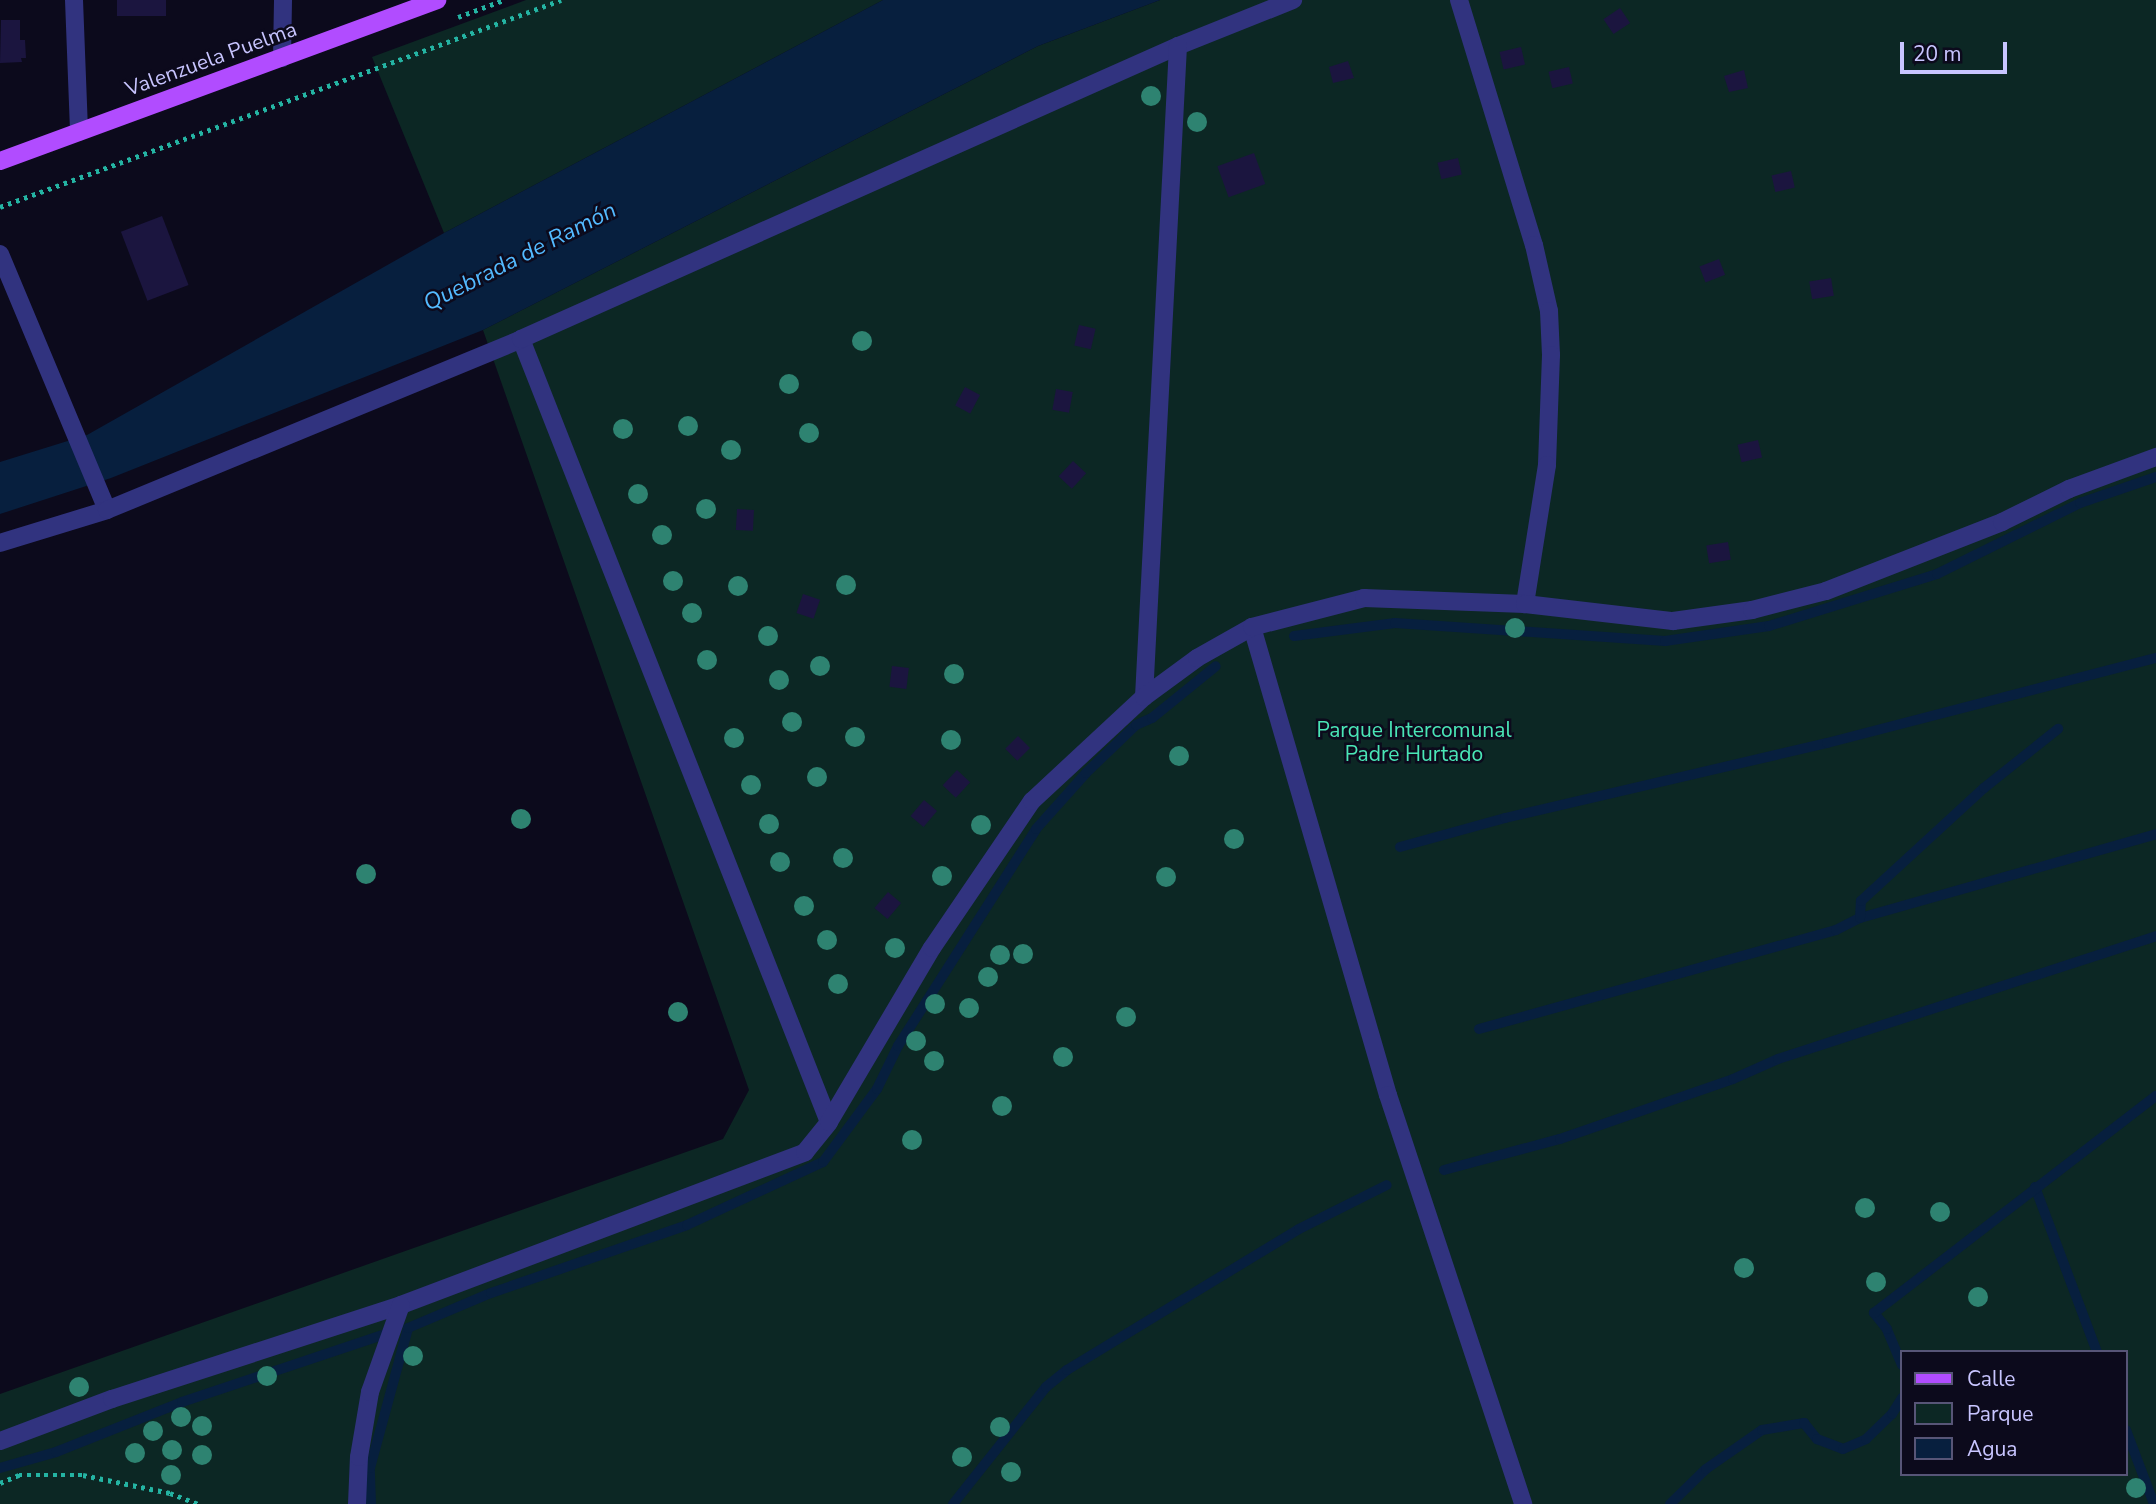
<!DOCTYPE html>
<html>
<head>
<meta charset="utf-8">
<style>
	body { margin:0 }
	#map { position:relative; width:2156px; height:1504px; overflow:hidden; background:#0c0a1c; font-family:"Nunito Sans",sans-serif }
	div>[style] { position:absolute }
	.green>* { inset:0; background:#0c2724 }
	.water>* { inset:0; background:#071f3e }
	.stream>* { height:10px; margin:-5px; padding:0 5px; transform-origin:5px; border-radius:5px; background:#071f3e }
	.building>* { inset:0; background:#1b153f; transform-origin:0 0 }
	.path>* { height:4.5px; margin-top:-2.25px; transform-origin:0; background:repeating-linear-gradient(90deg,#24b4a3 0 3.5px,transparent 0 8.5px) }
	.minor>* { height:18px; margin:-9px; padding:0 9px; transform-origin:9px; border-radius:9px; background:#31337f }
	.major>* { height:18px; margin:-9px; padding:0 9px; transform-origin:9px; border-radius:9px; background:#b14cff }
	.trees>* { width:20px; height:20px; margin:-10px; border-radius:50%; background:#2e8371 }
	span { translate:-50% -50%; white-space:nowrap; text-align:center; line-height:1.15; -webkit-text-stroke:5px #0c0a1c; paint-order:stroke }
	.street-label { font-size:21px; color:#c8c5ff }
	.park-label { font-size:21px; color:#4ae6b6 }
	.water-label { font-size:23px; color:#53baff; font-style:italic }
	.legend { position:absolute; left:1900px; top:1350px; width:228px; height:126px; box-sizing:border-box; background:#0c0a1c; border:2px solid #575577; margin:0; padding:9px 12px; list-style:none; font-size:21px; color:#c8c5ff }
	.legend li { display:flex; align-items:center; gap:14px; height:35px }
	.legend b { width:35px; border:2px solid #575577 }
	.scale { position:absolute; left:1900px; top:42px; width:107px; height:32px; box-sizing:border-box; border:4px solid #c8c5ff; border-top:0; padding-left:9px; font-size:21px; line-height:24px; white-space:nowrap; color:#c8c5ff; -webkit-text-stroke:5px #0c0a1c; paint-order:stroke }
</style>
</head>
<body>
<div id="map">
	<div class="green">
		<i style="clip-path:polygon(526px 0,883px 0,444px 233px,372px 57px)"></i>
		<i style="clip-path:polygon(evenodd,1160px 0,2156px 0,2156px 1504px,0 1504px,0 1394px,723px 1139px,749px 1090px,483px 330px,1038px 46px,1160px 0,1902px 1352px,2126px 1352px,2126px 1474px,1902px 1474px,1902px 1352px)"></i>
	</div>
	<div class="water">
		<i style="clip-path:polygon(883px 0,1160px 0,1038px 46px,483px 330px,111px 478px,0 514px,0 462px,87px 435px,444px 233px)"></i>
	</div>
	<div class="stream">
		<i style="left:1294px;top:636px;width:102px;rotate:-7.3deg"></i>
		<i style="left:1395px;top:623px;width:271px;rotate:3.8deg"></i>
		<i style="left:1665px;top:641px;width:105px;rotate:-8.2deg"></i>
		<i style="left:1769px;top:626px;width:176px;rotate:-17.2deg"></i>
		<i style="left:1937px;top:574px;width:160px;rotate:-26.4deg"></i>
		<i style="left:2080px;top:503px;width:80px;rotate:-18.9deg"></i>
		<i style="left:1400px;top:847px;width:109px;rotate:-15.4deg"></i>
		<i style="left:1505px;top:818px;width:331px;rotate:-13.1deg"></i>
		<i style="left:1827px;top:743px;width:340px;rotate:-14.5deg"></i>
		<i style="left:1860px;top:918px;width:308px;rotate:-15.8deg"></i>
		<i style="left:1479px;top:1029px;width:370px;rotate:-15.5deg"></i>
		<i style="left:1836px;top:930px;width:27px;rotate:-27deg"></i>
		<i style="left:1860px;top:918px;width:17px;rotate:-87deg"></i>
		<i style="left:1861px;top:901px;width:167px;rotate:-42.6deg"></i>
		<i style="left:1984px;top:788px;width:95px;rotate:-38.6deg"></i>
		<i style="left:1444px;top:1170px;width:120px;rotate:-15deg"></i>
		<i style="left:1560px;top:1139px;width:183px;rotate:-19.1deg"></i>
		<i style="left:1733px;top:1079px;width:49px;rotate:-24deg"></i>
		<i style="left:1778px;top:1059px;width:398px;rotate:-18deg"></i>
		<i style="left:2035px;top:1187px;width:176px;rotate:69.4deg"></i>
		<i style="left:1902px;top:1365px;width:39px;rotate:-113deg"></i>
		<i style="left:1887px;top:1329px;width:21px;rotate:-129deg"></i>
		<i style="left:1874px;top:1313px;width:356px;rotate:-37.6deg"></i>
		<i style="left:2126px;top:1430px;width:79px;rotate:69.3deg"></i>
		<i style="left:0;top:1468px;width:58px;rotate:-15.9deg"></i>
		<i style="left:56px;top:1452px;width:136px;rotate:-21.6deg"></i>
		<i style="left:182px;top:1402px;width:224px;rotate:-18.5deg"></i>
		<i style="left:371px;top:1504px;width:36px;rotate:-92deg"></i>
		<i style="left:370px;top:1468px;width:145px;rotate:-74.8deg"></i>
		<i style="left:408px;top:1328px;width:90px;rotate:-22.9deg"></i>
		<i style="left:491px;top:1293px;width:207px;rotate:-19.1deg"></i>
		<i style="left:687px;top:1225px;width:150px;rotate:-24.9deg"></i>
		<i style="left:823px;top:1162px;width:91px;rotate:-53.5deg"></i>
		<i style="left:877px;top:1089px;width:48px;rotate:-64deg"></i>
		<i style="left:898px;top:1046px;width:257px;rotate:-57.5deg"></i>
		<i style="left:1036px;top:829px;width:75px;rotate:-48.2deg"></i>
		<i style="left:1086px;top:773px;width:69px;rotate:-43.8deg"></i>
		<i style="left:1136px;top:725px;width:17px;rotate:-24deg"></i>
		<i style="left:1152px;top:718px;width:82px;rotate:-39.1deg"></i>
		<i style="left:953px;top:1504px;width:149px;rotate:-51.5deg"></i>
		<i style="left:1046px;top:1387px;width:27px;rotate:-39deg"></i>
		<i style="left:1067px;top:1370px;width:271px;rotate:-31.3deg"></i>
		<i style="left:1299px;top:1229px;width:98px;rotate:-26.6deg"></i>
		<i style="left:1670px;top:1504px;width:50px;rotate:-44.2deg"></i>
		<i style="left:1706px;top:1469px;width:68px;rotate:-34.9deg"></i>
		<i style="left:1762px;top:1430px;width:43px;rotate:-9.5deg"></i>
		<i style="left:1804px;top:1423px;width:21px;rotate:51deg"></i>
		<i style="left:1817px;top:1439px;width:28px;rotate:21deg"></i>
		<i style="left:1843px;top:1449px;width:25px;rotate:-23deg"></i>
		<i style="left:1866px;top:1439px;width:36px;rotate:-44deg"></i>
		<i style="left:1892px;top:1414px;width:19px;rotate:-58deg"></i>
	</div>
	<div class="building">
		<i style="left:117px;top:0;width:49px;height:16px"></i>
		<i style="left:1620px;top:8px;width:18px;height:20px;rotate:56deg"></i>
		<i style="clip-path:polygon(1px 20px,20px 20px,20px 40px,25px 40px,26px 58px,21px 58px,22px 62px,0 63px)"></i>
		<i style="left:1521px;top:47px;width:18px;height:22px;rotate:77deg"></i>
		<i style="clip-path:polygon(1348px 61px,1354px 78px,1333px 83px,1329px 67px)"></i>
		<i style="left:1569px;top:67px;width:17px;height:21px;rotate:77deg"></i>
		<i style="clip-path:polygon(1744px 70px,1748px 88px,1729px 92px,1724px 76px)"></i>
		<i style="left:1254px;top:153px;width:33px;height:39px;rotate:70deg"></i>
		<i style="left:1458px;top:158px;width:17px;height:21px;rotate:77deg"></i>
		<i style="left:1791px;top:171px;width:17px;height:20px;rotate:77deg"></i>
		<i style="left:162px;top:216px;width:74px;height:44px;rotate:69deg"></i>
		<i style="left:1719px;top:259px;width:17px;height:21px;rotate:69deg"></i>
		<i style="left:1831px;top:278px;width:18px;height:22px;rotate:81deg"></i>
		<i style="left:1079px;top:325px;width:17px;height:21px;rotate:13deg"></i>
		<i style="left:965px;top:387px;width:17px;height:21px;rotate:28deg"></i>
		<i style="left:1056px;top:389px;width:17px;height:21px;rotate:10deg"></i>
		<i style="left:1758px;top:440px;width:18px;height:21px;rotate:77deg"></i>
		<i style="left:1073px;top:461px;width:18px;height:21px;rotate:43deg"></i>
		<i style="left:737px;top:509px;width:17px;height:21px;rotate:3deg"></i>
		<i style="left:1728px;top:542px;width:18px;height:22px;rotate:81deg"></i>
		<i style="left:803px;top:594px;width:18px;height:20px;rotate:19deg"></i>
		<i style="left:892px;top:666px;width:17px;height:21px;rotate:7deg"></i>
		<i style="left:1018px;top:736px;width:17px;height:18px;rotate:45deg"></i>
		<i style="left:957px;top:770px;width:18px;height:21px;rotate:43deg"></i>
		<i style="left:924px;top:800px;width:17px;height:21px;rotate:40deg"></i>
		<i style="left:888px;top:892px;width:17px;height:21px;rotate:40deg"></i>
	</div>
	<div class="path">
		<i style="left:458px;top:17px;width:49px;rotate:-20.3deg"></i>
		<i style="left:0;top:207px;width:598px;rotate:-20.25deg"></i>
		<i style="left:0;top:1483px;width:21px;rotate:-23deg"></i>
		<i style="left:19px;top:1475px;width:64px"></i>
		<i style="left:83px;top:1475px;width:89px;rotate:11.7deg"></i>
		<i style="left:170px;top:1493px;width:30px;rotate:21deg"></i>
	</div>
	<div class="minor">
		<i style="left:74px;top:0;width:132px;rotate:87.8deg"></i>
		<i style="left:1459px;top:0;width:256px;rotate:73deg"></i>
		<i style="left:1534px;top:245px;width:68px;rotate:77.2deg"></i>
		<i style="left:1549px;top:311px;width:44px;rotate:87.4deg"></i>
		<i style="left:1551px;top:355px;width:110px;rotate:92.1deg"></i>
		<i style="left:1547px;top:465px;width:141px;rotate:99deg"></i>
		<i style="left:282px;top:58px;width:58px;rotate:-89deg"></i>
		<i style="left:0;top:254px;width:277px;rotate:67.3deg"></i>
		<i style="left:521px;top:339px;width:841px;rotate:68.53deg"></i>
		<i style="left:0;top:543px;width:112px;rotate:-17.1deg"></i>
		<i style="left:107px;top:510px;width:448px;rotate:-22.4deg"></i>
		<i style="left:521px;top:339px;width:719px;rotate:-24.04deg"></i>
		<i style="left:1178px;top:46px;width:124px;rotate:-21.8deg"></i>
		<i style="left:1252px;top:627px;width:487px;rotate:73.8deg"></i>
		<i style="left:1388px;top:1095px;width:431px;rotate:71.7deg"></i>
		<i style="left:1144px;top:697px;width:652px;rotate:-87.01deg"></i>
		<i style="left:0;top:1441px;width:120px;rotate:-20.6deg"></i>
		<i style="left:112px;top:1399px;width:304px;rotate:-18deg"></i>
		<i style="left:401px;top:1305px;width:432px;rotate:-20.7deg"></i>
		<i style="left:805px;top:1152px;width:38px;rotate:-51deg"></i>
		<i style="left:829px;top:1122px;width:202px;rotate:-59.4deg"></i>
		<i style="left:932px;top:948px;width:178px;rotate:-55.8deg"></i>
		<i style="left:1032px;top:801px;width:153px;rotate:-42.9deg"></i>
		<i style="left:1144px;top:697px;width:66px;rotate:-36.3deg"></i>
		<i style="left:1197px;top:658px;width:63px;rotate:-29.4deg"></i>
		<i style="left:1252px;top:627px;width:116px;rotate:-14.5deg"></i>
		<i style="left:1364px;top:598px;width:161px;rotate:2.1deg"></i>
		<i style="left:1525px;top:604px;width:149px;rotate:6.6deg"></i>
		<i style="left:1673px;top:621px;width:80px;rotate:-7.9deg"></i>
		<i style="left:1752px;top:610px;width:76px;rotate:-14.4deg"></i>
		<i style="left:1826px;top:591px;width:189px;rotate:-21.4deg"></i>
		<i style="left:2002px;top:522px;width:75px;rotate:-26.2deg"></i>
		<i style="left:2069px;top:489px;width:93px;rotate:-20.2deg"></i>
		<i style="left:357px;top:1504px;width:47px;rotate:-87.6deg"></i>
		<i style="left:359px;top:1457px;width:66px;rotate:-80.4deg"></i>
		<i style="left:370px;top:1392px;width:92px;rotate:-70.4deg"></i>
	</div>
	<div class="major">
		<i style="left:0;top:161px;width:466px;rotate:-20.2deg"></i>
	</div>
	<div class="trees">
		<i style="left:1151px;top:96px"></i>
		<i style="left:1197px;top:122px"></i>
		<i style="left:862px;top:341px"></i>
		<i style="left:789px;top:384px"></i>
		<i style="left:688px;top:426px"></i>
		<i style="left:623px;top:429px"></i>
		<i style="left:809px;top:433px"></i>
		<i style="left:731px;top:450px"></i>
		<i style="left:638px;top:494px"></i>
		<i style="left:706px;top:509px"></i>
		<i style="left:662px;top:535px"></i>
		<i style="left:673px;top:581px"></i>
		<i style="left:846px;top:585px"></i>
		<i style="left:738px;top:586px"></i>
		<i style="left:692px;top:613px"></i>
		<i style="left:1515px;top:628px"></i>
		<i style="left:768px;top:636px"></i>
		<i style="left:707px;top:660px"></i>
		<i style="left:820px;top:666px"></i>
		<i style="left:954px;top:674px"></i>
		<i style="left:779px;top:680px"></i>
		<i style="left:792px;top:722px"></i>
		<i style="left:855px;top:737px"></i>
		<i style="left:734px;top:738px"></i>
		<i style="left:951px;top:740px"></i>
		<i style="left:1179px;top:756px"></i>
		<i style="left:817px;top:777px"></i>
		<i style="left:751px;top:785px"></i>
		<i style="left:521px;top:819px"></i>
		<i style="left:769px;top:824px"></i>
		<i style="left:981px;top:825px"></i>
		<i style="left:1234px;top:839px"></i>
		<i style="left:843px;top:858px"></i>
		<i style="left:780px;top:862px"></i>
		<i style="left:366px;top:874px"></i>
		<i style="left:942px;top:876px"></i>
		<i style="left:1166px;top:877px"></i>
		<i style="left:804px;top:906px"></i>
		<i style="left:827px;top:940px"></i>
		<i style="left:895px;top:948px"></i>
		<i style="left:1023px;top:954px"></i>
		<i style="left:1000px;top:955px"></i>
		<i style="left:988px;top:977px"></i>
		<i style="left:838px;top:984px"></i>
		<i style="left:935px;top:1004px"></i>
		<i style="left:969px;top:1008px"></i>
		<i style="left:678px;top:1012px"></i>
		<i style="left:1126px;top:1017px"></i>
		<i style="left:916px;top:1041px"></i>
		<i style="left:1063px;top:1057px"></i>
		<i style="left:934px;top:1061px"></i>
		<i style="left:1002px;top:1106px"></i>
		<i style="left:912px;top:1140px"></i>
		<i style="left:1865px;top:1208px"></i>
		<i style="left:1940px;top:1212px"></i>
		<i style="left:1744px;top:1268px"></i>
		<i style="left:1876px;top:1282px"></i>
		<i style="left:1978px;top:1297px"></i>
		<i style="left:413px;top:1356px"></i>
		<i style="left:267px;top:1376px"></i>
		<i style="left:79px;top:1387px"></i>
		<i style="left:181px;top:1417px"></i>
		<i style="left:202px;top:1426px"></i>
		<i style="left:1000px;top:1427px"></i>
		<i style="left:153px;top:1431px"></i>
		<i style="left:172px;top:1450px"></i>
		<i style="left:135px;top:1453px"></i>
		<i style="left:202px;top:1455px"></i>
		<i style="left:962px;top:1457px"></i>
		<i style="left:1011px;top:1472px"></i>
		<i style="left:171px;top:1475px"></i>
		<i style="left:2136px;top:1488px"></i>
	</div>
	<div class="street-label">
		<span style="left:211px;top:59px;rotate:-20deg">Valenzuela Puelma</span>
	</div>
	<div class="park-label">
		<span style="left:1414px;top:742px">Parque Intercomunal<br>Padre Hurtado</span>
	</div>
	<div class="water-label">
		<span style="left:520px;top:257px;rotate:-27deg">Quebrada de Ramón</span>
	</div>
	<ul class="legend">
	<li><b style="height:9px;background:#b14cff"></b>Calle</li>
	<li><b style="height:19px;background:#0c2724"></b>Parque</li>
	<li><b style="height:19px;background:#071f3e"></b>Agua</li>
	</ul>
	<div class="scale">20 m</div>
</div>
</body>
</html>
